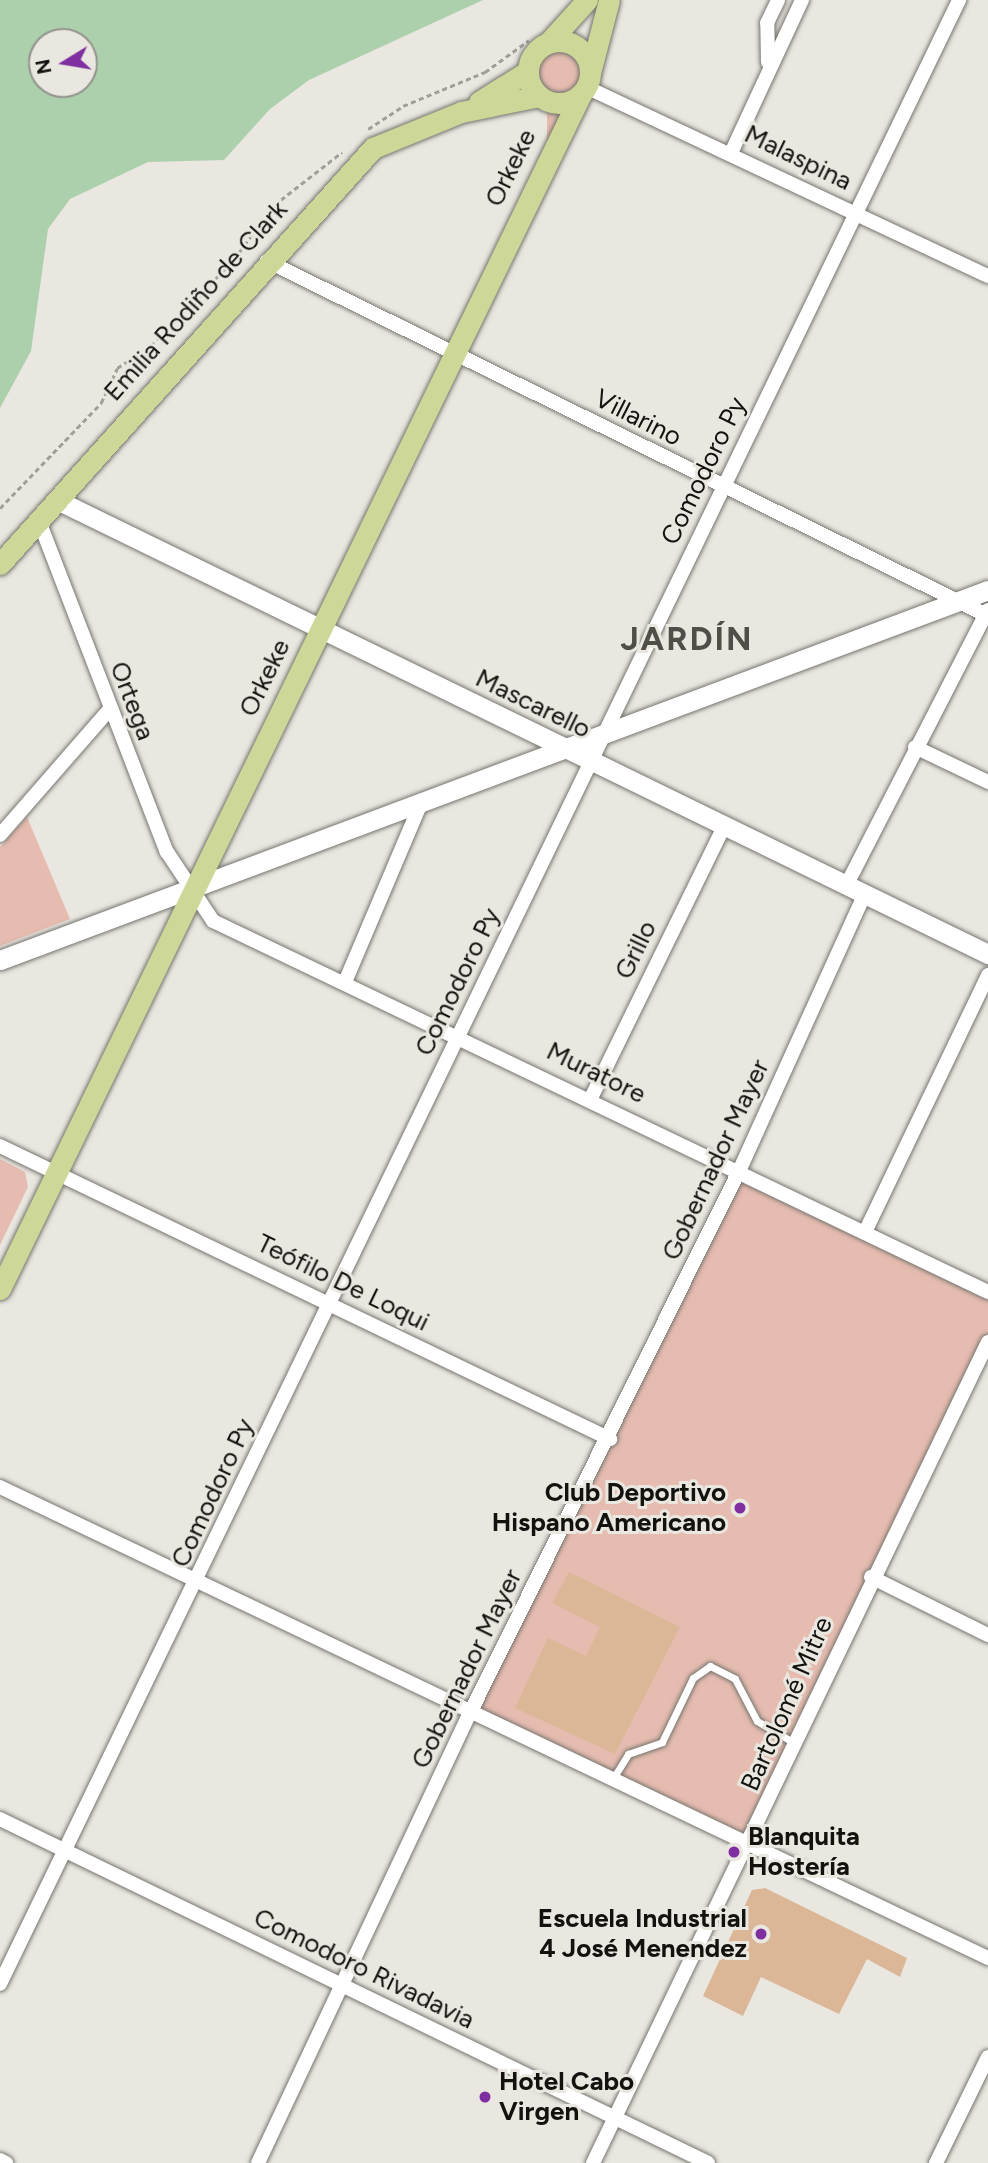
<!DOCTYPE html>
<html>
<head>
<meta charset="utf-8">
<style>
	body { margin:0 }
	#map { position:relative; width:988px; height:2163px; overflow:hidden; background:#e9e7e0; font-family:Figtree,sans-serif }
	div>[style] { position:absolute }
	.green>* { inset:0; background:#e6bcb0 }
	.water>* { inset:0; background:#accfac }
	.building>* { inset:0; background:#dbb697 }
	.path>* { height:2.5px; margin-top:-1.25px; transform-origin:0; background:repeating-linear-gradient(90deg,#a09e98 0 5px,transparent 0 8.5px) }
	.roads { filter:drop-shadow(0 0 2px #77756f) drop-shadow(0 0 2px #77756f) }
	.service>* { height:7px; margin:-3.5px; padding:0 3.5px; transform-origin:3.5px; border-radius:3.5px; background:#fff }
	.minor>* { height:14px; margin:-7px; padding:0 7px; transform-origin:7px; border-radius:7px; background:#fff }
	.secondary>* { height:19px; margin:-9.5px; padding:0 9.5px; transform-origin:9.5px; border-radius:9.5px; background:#fff }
	.primary>* { height:21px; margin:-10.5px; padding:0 10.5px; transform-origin:10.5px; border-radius:10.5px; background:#ccd798 }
	.primary>.ring { margin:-10.5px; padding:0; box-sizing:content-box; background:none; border:21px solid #ccd798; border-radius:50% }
	.dots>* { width:19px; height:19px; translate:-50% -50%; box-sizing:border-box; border:4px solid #e9e7e0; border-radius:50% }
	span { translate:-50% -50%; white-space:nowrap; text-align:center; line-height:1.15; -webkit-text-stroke:6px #e9e7e0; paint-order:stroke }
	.street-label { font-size:26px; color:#13120f }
	.poi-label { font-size:26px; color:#13120f; font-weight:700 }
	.right { translate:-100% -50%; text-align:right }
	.left { translate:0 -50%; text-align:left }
	.district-label { font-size:33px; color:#514e49; font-weight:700; letter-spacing:2px }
	.north { position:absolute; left:28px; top:28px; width:70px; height:70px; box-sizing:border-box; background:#e9e7e0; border:2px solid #93928c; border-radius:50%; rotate:259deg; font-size:19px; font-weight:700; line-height:28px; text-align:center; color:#13120f }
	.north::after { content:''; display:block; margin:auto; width:24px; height:32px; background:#7f2fa0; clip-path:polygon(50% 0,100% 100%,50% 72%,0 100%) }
</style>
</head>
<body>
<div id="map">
	<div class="green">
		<i style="clip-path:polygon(558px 41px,585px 55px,589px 81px,547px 154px,547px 101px,502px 89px,540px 48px)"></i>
		<i style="clip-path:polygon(27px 817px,70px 919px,0 946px,0 847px)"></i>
		<i style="clip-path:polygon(0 1159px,25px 1172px,28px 1187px,0 1245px)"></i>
		<i style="clip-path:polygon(740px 1169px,988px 1293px,988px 1342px,749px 1846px,470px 1713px)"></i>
	</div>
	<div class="water">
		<i style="clip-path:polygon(evenodd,0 0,483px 0,309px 80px,270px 109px,224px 160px,148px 162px,70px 199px,48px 229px,31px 351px,0 408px,0 0,42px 42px,84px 42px,84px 84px,42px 84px,42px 42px)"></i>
	</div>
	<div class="building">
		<i style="clip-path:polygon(569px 1572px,680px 1627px,615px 1754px,515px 1708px,548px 1638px,586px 1656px,600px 1627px,552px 1603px)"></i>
		<i style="clip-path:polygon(765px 1888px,907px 1958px,900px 1977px,867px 1959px,839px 2014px,761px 1977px,743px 2016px,703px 1996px,752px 1890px)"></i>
	</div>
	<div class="path">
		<i style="left:368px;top:129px;width:42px;rotate:-33.3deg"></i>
		<i style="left:403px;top:106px;width:89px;rotate:-22.5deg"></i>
		<i style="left:485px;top:72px;width:54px;rotate:-36deg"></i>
		<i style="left:0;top:508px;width:146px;rotate:-46.1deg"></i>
		<i style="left:101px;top:403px;width:38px;rotate:-65deg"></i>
		<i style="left:117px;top:368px;width:40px;rotate:-32.9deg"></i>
		<i style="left:151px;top:346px;width:120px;rotate:-46.3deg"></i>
		<i style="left:234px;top:259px;width:67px;rotate:-53.5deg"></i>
		<i style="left:274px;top:205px;width:86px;rotate:-37.9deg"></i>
	</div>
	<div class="roads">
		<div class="service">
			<i style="left:612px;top:1780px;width:31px;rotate:-58deg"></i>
			<i style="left:628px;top:1754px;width:36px;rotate:-19deg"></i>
			<i style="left:662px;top:1742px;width:71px;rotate:-64.2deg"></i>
			<i style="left:693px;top:1678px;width:21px;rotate:-35deg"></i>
			<i style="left:710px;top:1666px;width:28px;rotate:27deg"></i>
			<i style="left:735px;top:1679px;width:47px;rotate:62.4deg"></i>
			<i style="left:757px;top:1721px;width:45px;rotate:30.5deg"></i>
		</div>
		<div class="minor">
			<i style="left:768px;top:62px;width:39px;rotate:-91deg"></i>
			<i style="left:767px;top:23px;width:25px;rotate:-64deg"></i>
			<i style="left:586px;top:87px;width:444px;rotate:25.2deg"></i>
			<i style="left:731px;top:153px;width:169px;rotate:-65.1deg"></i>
			<i style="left:267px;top:261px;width:804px;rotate:26.21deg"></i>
			<i style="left:39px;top:521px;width:355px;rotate:68.9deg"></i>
			<i style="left:167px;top:852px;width:83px;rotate:56.3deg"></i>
			<i style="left:213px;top:921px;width:859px;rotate:25.58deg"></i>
			<i style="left:915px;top:747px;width:81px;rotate:25.6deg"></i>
			<i style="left:0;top:835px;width:164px;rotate:-48.9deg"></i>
			<i style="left:847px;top:884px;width:308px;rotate:-62.8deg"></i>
			<i style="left:345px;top:982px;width:197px;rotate:-67deg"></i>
			<i style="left:591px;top:1098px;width:304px;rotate:-63.9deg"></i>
			<i style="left:0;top:1146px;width:677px;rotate:25.66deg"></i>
			<i style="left:866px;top:1230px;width:283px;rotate:-64.4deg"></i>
			<i style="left:0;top:1487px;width:1095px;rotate:25.49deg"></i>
			<i style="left:871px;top:1577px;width:131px;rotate:26.4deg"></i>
			<i style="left:0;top:1819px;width:787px;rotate:25.91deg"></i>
			<i style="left:0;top:1984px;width:2204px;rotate:-64.2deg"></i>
			<i style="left:0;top:2160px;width:7px;rotate:27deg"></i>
			<i style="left:258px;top:2163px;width:497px;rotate:-64.8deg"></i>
			<i style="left:470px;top:1713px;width:607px;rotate:-63.6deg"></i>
			<i style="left:740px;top:1169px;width:303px;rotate:-65.6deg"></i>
			<i style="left:593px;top:2163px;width:911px;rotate:-64.31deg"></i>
			<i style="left:936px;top:2163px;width:118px;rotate:-63.9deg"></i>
		</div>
		<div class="secondary">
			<i style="left:57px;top:500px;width:1036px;rotate:26deg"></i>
			<i style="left:0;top:960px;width:1055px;rotate:-20.53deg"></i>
		</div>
		<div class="primary">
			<i class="ring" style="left:528px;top:41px;width:41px;height:41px"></i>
			<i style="left:548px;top:43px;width:58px;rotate:-47.8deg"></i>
			<i style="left:590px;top:73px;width:75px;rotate:-75.4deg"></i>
			<i style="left:479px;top:102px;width:58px;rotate:-32.3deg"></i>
			<i style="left:0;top:564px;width:559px;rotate:-48.12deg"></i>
			<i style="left:373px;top:148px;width:95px;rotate:-22.2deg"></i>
			<i style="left:461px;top:112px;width:80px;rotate:-11.6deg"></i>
			<i style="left:0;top:1289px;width:1329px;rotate:-64.07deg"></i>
		</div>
	</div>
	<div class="dots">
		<i style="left:740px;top:1508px;background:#7f2fa0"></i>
		<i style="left:734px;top:1852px;background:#7f2fa0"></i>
		<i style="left:761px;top:1934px;background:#7f2fa0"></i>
		<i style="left:485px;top:2097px;background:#7f2fa0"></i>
	</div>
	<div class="street-label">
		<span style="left:798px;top:158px;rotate:26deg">Malaspina</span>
		<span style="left:511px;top:168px;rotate:-64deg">Orkeke</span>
		<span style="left:196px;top:301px;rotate:-48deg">Emilia Rodiño de Clark</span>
		<span style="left:638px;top:418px;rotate:27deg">Villarino</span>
		<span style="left:704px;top:471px;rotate:-64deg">Comodoro Py</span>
		<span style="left:265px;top:678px;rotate:-64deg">Orkeke</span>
		<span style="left:132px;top:701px;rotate:69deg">Ortega</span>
		<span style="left:533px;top:704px;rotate:26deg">Mascarello</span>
		<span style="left:636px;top:950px;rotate:-64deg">Grillo</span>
		<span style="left:458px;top:982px;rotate:-64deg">Comodoro Py</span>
		<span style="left:596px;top:1073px;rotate:26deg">Muratore</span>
		<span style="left:716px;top:1160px;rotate:-65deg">Gobernador Mayer</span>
		<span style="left:343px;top:1283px;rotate:26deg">Teófilo De Loqui</span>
		<span style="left:213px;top:1493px;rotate:-65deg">Comodoro Py</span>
		<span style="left:467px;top:1669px;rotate:-64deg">Gobernador Mayer</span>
		<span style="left:787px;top:1704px;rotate:-66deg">Bartolomé Mitre</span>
		<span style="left:364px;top:1969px;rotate:26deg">Comodoro Rivadavia</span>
	</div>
	<div class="poi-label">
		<span class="right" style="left:726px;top:1508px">Club Deportivo<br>Hispano Americano</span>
		<span class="left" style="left:748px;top:1852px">Blanquita<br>Hostería</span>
		<span class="right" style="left:747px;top:1934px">Escuela Industrial<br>4 José Menendez</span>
		<span class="left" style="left:499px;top:2097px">Hotel Cabo<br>Virgen</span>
	</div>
	<div class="district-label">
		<span style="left:687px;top:639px">JARDÍN</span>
	</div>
	<div class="north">N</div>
</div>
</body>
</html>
